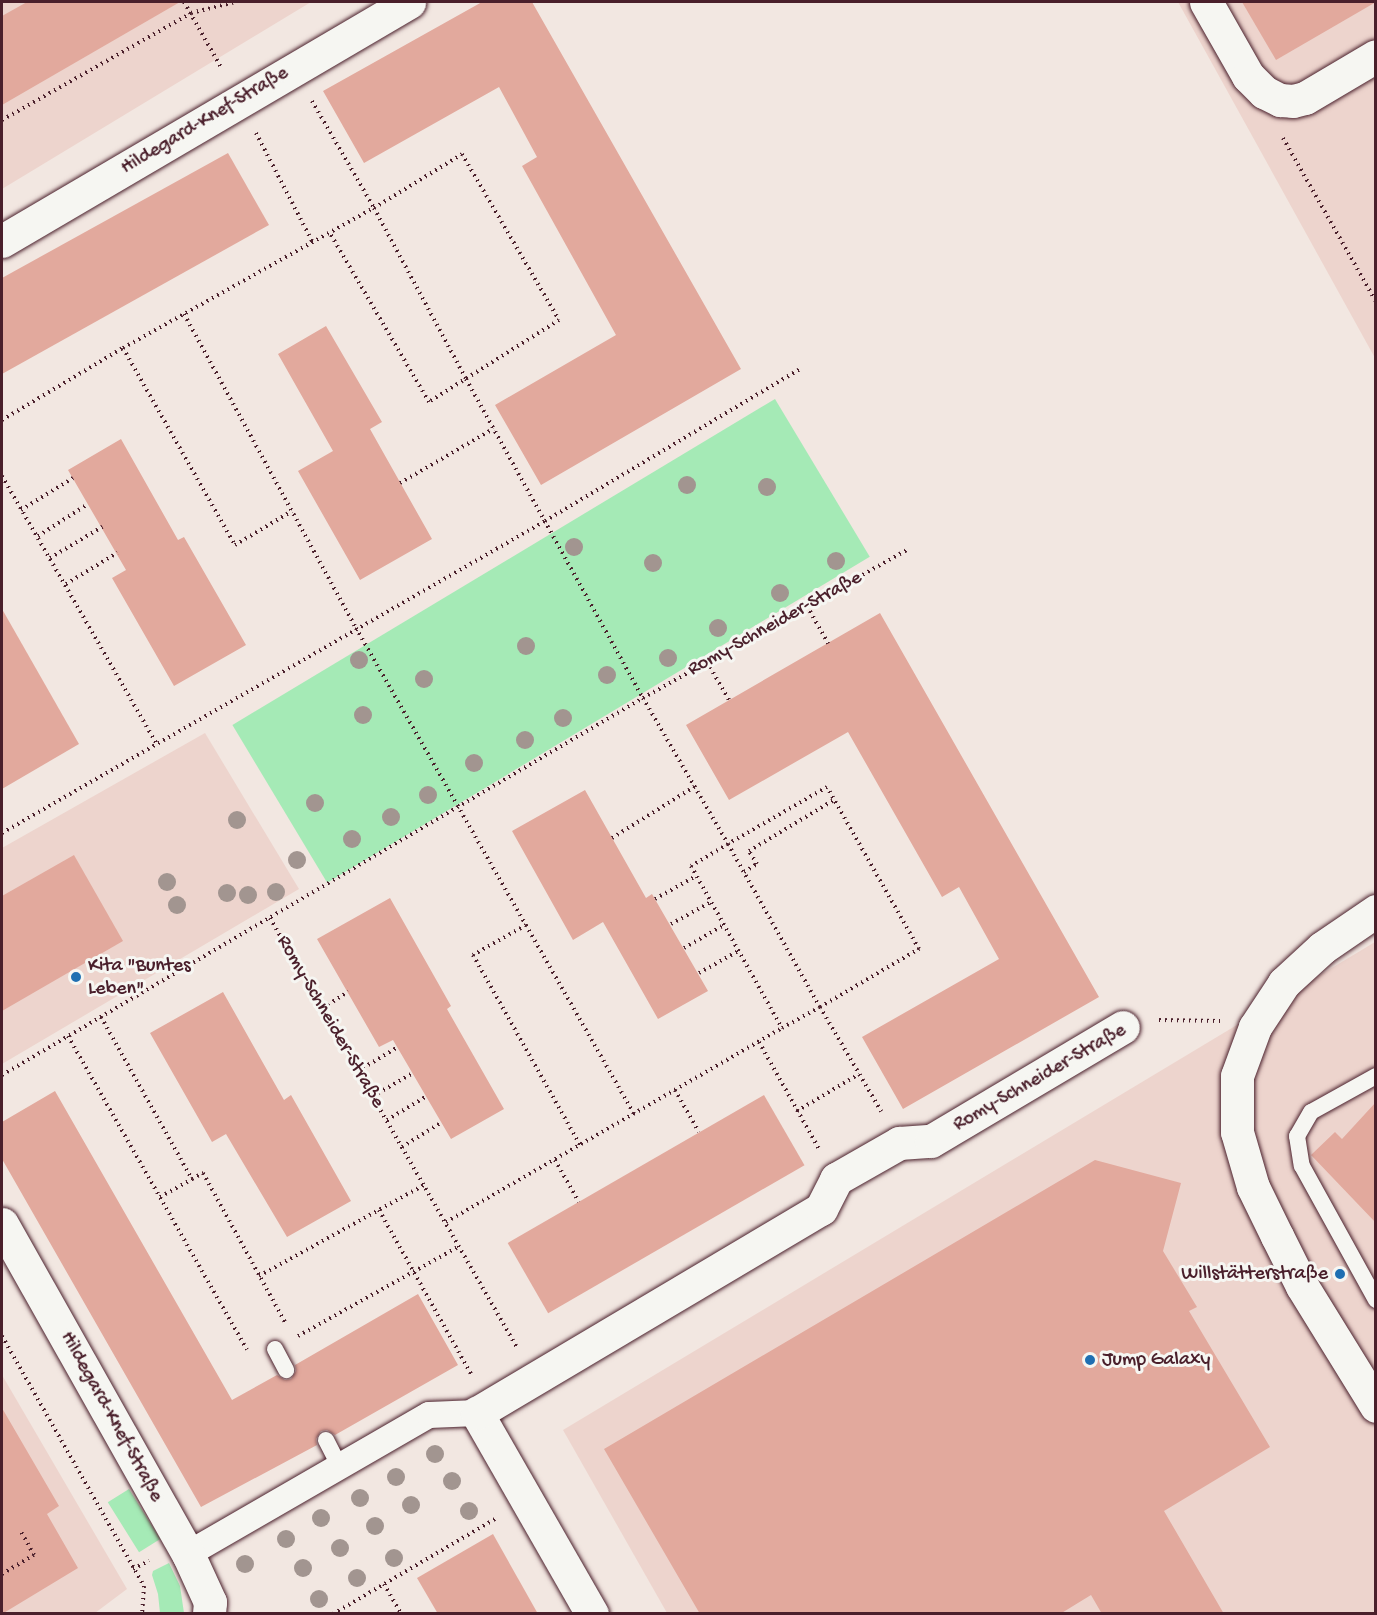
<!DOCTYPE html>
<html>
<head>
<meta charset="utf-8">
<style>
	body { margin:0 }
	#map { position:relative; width:1377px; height:1615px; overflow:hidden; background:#f2e7e1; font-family:"Gochi Hand",sans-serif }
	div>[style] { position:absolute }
	.built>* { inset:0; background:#edd4cd }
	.green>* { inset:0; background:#a5eab6; transform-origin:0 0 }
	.building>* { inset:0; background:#e2a99d; transform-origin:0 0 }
	.path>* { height:4px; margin-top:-2px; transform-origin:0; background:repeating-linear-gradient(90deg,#4a1f2b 0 1.5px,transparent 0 6px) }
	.roads { filter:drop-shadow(0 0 2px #4a1f2b) drop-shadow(0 0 2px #4a1f2b) }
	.service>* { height:16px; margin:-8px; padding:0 8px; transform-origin:8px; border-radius:8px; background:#f6f6f2 }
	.pedestrian>* { height:26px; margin:-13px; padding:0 13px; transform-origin:13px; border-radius:13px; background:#f6f6f2 }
	.minor>* { height:33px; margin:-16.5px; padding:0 16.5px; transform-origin:16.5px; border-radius:16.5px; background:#f6f6f2 }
	.trees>* { width:18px; height:18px; margin:-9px; border-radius:50%; background:#a29590 }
	.dots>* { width:16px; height:16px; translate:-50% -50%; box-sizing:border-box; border:3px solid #f6f6f2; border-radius:50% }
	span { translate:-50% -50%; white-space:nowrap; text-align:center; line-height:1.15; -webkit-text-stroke:6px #f6f6f2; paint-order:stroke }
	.street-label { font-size:20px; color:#4a1f2b }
	.poi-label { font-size:20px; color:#4a1f2b }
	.left { translate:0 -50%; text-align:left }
	.right { translate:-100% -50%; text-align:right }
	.frame { position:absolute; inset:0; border:3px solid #4a1f2b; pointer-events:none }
</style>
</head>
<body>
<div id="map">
	<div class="built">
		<i style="clip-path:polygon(2px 2px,311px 2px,2px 189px)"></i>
		<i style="clip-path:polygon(1178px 2px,1375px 2px,1375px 358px)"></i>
		<i style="clip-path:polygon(205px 733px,299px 889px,2px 1064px,2px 848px)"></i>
		<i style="clip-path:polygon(1375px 942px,1375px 1613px,667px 1613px,563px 1430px)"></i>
		<i style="clip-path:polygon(2px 1375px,127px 1589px,95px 1613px,2px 1613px)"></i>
	</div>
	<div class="green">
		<i style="left:775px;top:399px;width:184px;height:633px;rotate:59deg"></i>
		<i style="left:129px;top:1489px;width:59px;height:25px;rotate:58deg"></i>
		<i style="clip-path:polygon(169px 1563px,180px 1586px,184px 1613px,160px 1613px,158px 1594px,152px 1575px,153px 1571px)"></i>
	</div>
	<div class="building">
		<i style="clip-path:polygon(27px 2px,180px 2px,2px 105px,2px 16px)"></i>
		<i style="clip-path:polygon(482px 2px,532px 2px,741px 369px,541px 485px,495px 405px,616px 335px,522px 166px,537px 157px,499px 87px,364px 163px,323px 91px)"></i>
		<i style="clip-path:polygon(1242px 2px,1376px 2px,1276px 60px)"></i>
		<i style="clip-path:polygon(228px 153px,269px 225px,2px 374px,2px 278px)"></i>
		<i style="clip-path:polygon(326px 326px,382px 422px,370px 429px,432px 539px,360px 580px,298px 471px,333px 451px,278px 354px)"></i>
		<i style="clip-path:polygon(121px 439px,178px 540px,184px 537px,246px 645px,174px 686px,112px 578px,126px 570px,68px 470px)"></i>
		<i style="clip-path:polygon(2px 609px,79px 744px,2px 789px)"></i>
		<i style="clip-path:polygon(880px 613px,1099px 997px,903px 1109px,862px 1037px,999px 959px,959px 887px,942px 897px,848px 732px,729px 800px,686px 725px)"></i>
		<i style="clip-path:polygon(585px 790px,646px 898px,652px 894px,708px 991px,658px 1019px,603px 922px,573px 940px,512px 831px)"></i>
		<i style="clip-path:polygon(74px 855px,123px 941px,2px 1011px,2px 896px)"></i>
		<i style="clip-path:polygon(390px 898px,451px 1006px,447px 1009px,504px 1109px,451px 1139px,393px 1040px,379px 1047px,317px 939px)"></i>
		<i style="clip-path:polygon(223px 992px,284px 1100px,291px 1095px,351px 1201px,287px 1237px,226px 1134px,212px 1142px,150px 1033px)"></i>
		<i style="clip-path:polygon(55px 1091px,232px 1400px,277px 1375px,285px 1380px,291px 1379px,296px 1371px,295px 1365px,418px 1294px,458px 1365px,335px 1435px,327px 1430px,321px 1431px,316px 1439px,317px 1445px,201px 1507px,2px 1159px,2px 1122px)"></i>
		<i style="left:764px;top:1095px;width:81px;height:296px;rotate:60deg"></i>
		<i style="clip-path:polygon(1376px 1102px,1376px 1223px,1311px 1155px,1335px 1132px,1342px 1139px)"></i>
		<i style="clip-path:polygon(1095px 1160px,1181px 1183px,1163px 1251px,1197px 1307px,1189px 1311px,1270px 1447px,1164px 1511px,1224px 1614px,1102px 1614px,1091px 1595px,1060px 1614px,700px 1614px,604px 1449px)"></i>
		<i style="clip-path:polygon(2px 1408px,59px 1506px,47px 1514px,78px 1568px,2px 1614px)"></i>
		<i style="clip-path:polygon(493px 1534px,538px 1614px,438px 1614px,417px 1578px)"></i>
	</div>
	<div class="path">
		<i style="left:184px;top:2px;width:77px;rotate:60.4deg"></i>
		<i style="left:312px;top:101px;width:124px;rotate:59.9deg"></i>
		<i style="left:374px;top:208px;width:194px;rotate:61.7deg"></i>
		<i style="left:466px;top:379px;width:365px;rotate:61deg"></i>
		<i style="left:643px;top:698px;width:169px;rotate:59.8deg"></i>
		<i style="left:728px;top:844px;width:43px;rotate:149.3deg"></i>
		<i style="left:691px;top:866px;width:186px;rotate:60.7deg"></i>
		<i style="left:782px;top:1028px;width:43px;rotate:-28.9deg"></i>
		<i style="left:820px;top:1007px;width:115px;rotate:-30.4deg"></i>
		<i style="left:919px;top:949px;width:186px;rotate:-119.6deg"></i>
		<i style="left:827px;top:787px;width:114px;rotate:150.1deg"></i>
		<i style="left:728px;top:844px;width:187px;rotate:60.6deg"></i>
		<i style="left:820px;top:1007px;width:121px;rotate:59.6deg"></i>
		<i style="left:2px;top:120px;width:217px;rotate:-29.5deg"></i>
		<i style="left:191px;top:13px;width:45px;rotate:-14deg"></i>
		<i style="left:256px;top:133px;width:124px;rotate:62.6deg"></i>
		<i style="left:1283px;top:138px;width:189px;rotate:60.4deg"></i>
		<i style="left:184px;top:314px;width:358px;rotate:61.3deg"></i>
		<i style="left:356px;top:628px;width:560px;rotate:60.23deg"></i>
		<i style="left:123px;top:348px;width:227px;rotate:60.4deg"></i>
		<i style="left:235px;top:545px;width:66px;rotate:-30.8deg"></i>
		<i style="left:2px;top:420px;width:141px;rotate:-30.8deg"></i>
		<i style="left:123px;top:348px;width:287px;rotate:-29.2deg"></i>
		<i style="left:374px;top:208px;width:103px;rotate:-31.5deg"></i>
		<i style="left:462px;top:154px;width:192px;rotate:59.7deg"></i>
		<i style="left:559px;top:320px;width:154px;rotate:147.8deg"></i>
		<i style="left:429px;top:402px;width:196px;rotate:-120.4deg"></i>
		<i style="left:2px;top:476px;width:310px;rotate:60deg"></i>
		<i style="left:400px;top:483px;width:108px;rotate:-30.1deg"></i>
		<i style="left:21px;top:510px;width:61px;rotate:-31.6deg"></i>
		<i style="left:38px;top:536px;width:59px;rotate:-32.6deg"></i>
		<i style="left:50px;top:558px;width:61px;rotate:-30.8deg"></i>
		<i style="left:66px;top:584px;width:60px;rotate:-31.3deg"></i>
		<i style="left:807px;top:606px;width:43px;rotate:60.4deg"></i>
		<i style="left:707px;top:662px;width:44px;rotate:59.9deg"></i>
		<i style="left:2px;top:833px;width:626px;rotate:-29.88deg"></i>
		<i style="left:545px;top:521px;width:297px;rotate:-30.8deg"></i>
		<i style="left:612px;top:838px;width:97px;rotate:-31.9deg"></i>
		<i style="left:744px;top:872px;width:15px;rotate:-32deg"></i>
		<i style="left:757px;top:864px;width:15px;rotate:-122deg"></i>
		<i style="left:749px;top:851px;width:99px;rotate:-31deg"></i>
		<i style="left:655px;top:899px;width:47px;rotate:-29.3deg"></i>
		<i style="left:270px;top:918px;width:497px;rotate:60.1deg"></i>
		<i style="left:671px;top:924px;width:46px;rotate:-28.8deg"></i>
		<i style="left:526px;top:925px;width:61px;rotate:150.5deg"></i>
		<i style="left:473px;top:955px;width:218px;rotate:60.6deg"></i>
		<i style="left:684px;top:948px;width:46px;rotate:-29.9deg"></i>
		<i style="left:699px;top:973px;width:45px;rotate:-29.4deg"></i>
		<i style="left:323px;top:1008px;width:30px;rotate:-33deg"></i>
		<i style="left:101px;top:1017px;width:186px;rotate:60.7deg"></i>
		<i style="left:192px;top:1179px;width:13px;rotate:-29deg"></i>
		<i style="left:203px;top:1173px;width:170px;rotate:61.2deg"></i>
		<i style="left:1159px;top:1020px;width:61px;rotate:0.9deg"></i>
		<i style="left:68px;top:1036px;width:361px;rotate:60.3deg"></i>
		<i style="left:759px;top:1042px;width:123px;rotate:60.7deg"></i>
		<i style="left:358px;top:1071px;width:47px;rotate:-31deg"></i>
		<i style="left:2px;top:1075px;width:744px;rotate:-30.46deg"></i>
		<i style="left:643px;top:698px;width:303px;rotate:-29.3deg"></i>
		<i style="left:675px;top:1090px;width:48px;rotate:60.3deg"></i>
		<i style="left:373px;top:1096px;width:46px;rotate:-29.9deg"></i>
		<i style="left:797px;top:1111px;width:72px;rotate:-30.8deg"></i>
		<i style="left:387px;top:1120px;width:47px;rotate:-31deg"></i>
		<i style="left:402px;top:1147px;width:47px;rotate:-32deg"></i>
		<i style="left:555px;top:1160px;width:48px;rotate:60.3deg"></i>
		<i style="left:160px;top:1197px;width:37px;rotate:-29deg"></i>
		<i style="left:379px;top:1210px;width:188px;rotate:60.7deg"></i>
		<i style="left:446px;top:1222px;width:388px;rotate:-30deg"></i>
		<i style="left:259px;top:1276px;width:188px;rotate:-28.9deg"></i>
		<i style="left:2px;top:1336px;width:288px;rotate:60.4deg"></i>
		<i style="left:144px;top:1586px;width:28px;rotate:94deg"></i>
		<i style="left:298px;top:1336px;width:185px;rotate:-29.1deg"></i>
		<i style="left:133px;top:1569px;width:18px;rotate:-27deg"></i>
		<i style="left:2px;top:1574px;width:37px;rotate:-31deg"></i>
		<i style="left:34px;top:1555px;width:29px;rotate:-119deg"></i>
		<i style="left:384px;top:1584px;width:34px;rotate:60deg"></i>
		<i style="left:333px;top:1614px;width:188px;rotate:-30.4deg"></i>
	</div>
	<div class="roads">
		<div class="service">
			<i style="left:1376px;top:1076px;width:74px;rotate:151deg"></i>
			<i style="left:1311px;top:1112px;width:28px;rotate:120deg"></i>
			<i style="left:1297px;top:1136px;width:30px;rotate:81deg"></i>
			<i style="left:1302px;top:1166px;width:153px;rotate:61.1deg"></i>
			<i style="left:275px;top:1349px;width:24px;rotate:62deg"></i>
			<i style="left:326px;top:1440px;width:30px;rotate:63deg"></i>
		</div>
		<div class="pedestrian">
			<i style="left:188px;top:1554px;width:278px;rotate:-30deg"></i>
			<i style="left:429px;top:1415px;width:48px;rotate:-2.4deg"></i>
		</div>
		<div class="minor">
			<i style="left:1206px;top:2px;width:85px;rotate:60.4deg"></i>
			<i style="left:1248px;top:76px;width:23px;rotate:45deg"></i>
			<i style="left:1264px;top:92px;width:18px;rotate:27deg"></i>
			<i style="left:1280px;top:100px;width:13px;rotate:4deg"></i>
			<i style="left:1293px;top:101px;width:12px;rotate:-14deg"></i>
			<i style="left:1305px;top:98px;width:82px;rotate:-30.6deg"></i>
			<i style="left:2px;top:241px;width:472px;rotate:-30.4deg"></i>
			<i style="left:1376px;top:911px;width:65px;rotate:145.6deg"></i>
			<i style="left:1322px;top:948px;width:52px;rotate:137.4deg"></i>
			<i style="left:1284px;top:983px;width:53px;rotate:123.4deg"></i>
			<i style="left:1255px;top:1027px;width:52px;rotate:110.2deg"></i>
			<i style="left:1237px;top:1076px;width:56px;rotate:90deg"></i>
			<i style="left:1237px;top:1132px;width:57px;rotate:73.8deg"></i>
			<i style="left:1253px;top:1187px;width:55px;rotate:63.9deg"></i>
			<i style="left:1277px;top:1236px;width:56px;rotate:63.4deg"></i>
			<i style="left:1302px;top:1286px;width:141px;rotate:58.3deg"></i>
			<i style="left:2px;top:1224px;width:379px;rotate:60.6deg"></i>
			<i style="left:188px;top:1554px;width:53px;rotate:65.4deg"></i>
			<i style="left:210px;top:1602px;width:12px;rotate:95deg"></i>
			<i style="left:592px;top:1614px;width:232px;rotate:-119.8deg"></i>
			<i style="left:477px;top:1413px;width:400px;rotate:-30.7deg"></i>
			<i style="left:821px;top:1209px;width:34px;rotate:-63deg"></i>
			<i style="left:836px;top:1179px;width:73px;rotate:-29.7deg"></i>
			<i style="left:899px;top:1143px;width:32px;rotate:-4deg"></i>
			<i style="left:931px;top:1141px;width:223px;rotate:-30.7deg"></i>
		</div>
	</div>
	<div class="trees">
		<i style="left:687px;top:485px"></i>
		<i style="left:767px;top:487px"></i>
		<i style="left:574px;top:547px"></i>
		<i style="left:836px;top:561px"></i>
		<i style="left:653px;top:563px"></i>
		<i style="left:780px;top:593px"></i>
		<i style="left:718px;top:628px"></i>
		<i style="left:526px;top:646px"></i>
		<i style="left:668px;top:658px"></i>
		<i style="left:359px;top:660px"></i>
		<i style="left:607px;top:675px"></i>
		<i style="left:424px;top:679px"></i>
		<i style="left:363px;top:715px"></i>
		<i style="left:563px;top:718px"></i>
		<i style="left:525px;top:740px"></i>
		<i style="left:474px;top:763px"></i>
		<i style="left:428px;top:795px"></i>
		<i style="left:315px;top:803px"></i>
		<i style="left:391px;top:817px"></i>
		<i style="left:237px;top:820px"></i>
		<i style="left:352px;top:839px"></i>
		<i style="left:297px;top:860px"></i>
		<i style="left:167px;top:882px"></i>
		<i style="left:276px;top:892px"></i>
		<i style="left:227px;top:893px"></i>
		<i style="left:248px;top:895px"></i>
		<i style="left:177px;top:905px"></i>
		<i style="left:435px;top:1454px"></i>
		<i style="left:396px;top:1477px"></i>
		<i style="left:452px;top:1481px"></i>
		<i style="left:360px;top:1498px"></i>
		<i style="left:411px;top:1505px"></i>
		<i style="left:469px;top:1511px"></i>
		<i style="left:321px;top:1518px"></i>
		<i style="left:375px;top:1526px"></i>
		<i style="left:286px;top:1539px"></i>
		<i style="left:340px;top:1548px"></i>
		<i style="left:394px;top:1558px"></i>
		<i style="left:245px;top:1564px"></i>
		<i style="left:303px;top:1568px"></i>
		<i style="left:357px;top:1578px"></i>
		<i style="left:319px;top:1599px"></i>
	</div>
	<div class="dots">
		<i style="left:76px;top:977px;background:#1f6fb2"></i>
		<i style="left:1340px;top:1274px;background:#1f6fb2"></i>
		<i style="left:1090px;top:1360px;background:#1f6fb2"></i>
	</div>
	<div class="street-label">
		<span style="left:205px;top:121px;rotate:-31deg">Hildegard-Knef-Straße</span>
		<span style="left:775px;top:624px;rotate:-29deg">Romy-Schneider-Straße</span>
		<span style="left:330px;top:1022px;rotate:60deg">Romy-Schneider-Straße</span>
		<span style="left:1040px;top:1078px;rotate:-30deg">Romy-Schneider-Straße</span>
		<span style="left:111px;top:1417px;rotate:61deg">Hildegard-Knef-Straße</span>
	</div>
	<div class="poi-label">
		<span class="left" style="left:88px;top:978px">Kita "Buntes<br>Leben"</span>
		<span class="right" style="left:1328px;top:1274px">Willstätterstraße</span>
		<span class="left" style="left:1102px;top:1360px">Jump Galaxy</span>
	</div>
	<div class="frame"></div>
</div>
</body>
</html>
